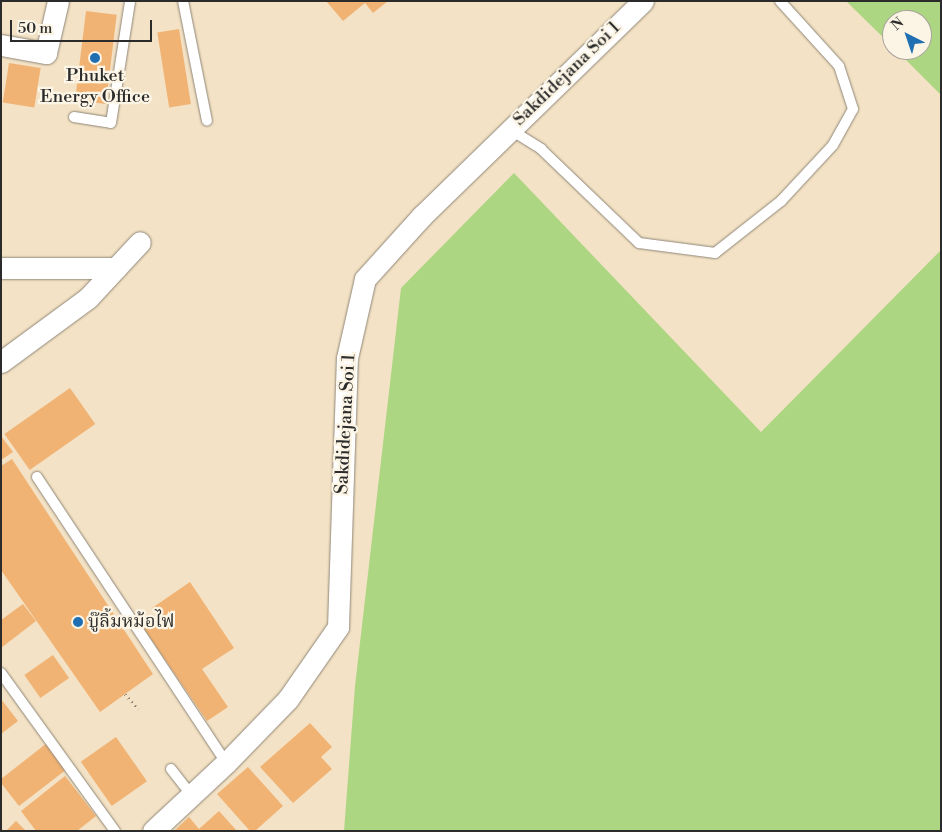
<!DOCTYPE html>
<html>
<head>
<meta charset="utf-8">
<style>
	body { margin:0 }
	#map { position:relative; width:942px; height:832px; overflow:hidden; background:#f3e2c5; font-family:"Libre Bodoni","Noto Serif Thai",serif }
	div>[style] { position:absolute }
	.green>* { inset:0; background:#acd682 }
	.building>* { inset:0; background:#f1b374; transform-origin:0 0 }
	.path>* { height:3px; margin-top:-1.5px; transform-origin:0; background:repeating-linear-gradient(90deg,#8f8678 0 1px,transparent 0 5px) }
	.roads { filter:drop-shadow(0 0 1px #8f8678) drop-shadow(0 0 1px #8f8678) }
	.service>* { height:10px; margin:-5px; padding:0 5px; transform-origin:5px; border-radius:5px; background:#fff }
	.minor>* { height:21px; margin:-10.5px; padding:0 10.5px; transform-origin:10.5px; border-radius:10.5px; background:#fff }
	.dots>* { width:14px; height:14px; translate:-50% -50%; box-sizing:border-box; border:2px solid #fcf5e5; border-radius:50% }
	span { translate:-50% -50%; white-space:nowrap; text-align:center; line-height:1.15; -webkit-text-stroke:4.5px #fcf5e5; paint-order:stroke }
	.street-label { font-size:18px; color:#2b2b2b }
	.poi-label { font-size:18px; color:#2b2b2b }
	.left { translate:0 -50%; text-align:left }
	.frame { position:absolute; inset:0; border:2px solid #2b2b2b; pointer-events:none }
	.north { position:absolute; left:882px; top:10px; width:50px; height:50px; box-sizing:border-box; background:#fcf5e5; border:1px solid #a8a49b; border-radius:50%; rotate:319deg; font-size:14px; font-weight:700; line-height:20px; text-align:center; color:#2b2b2b }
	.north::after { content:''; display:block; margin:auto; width:18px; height:22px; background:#1f6fb2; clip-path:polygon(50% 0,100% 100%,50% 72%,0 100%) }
	.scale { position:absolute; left:10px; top:20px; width:142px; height:22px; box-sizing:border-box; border:2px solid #2b2b2b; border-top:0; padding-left:6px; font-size:15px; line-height:18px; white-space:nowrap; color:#2b2b2b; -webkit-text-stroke:4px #fcf5e5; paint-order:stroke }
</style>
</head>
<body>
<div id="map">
	<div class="green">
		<i style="clip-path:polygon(846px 1px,941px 1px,941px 95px,896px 50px,922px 50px,922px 20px,892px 20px,892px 46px)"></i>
		<i style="clip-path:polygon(514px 173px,761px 432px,941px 250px,941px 831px,344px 831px,355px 686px,401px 288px)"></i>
	</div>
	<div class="building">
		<i style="clip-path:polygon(326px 1px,388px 1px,373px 13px,365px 3px,343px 21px)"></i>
		<i style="left:86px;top:11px;width:31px;height:90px;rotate:7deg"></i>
		<i style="left:179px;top:29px;width:76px;height:22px;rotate:81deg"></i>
		<i style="left:9px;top:63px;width:32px;height:40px;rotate:9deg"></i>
		<i style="left:70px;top:388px;width:44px;height:80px;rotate:55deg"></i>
		<i style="clip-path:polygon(1px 436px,13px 452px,1px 460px)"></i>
		<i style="clip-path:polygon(12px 459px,153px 674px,100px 712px,1px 570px,1px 466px)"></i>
		<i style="clip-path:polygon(190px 582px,234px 648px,202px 669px,228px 707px,207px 721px,144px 629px,159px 619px,152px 608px)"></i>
		<i style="clip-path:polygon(23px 604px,36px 621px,1px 648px,1px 620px)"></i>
		<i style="left:53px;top:655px;width:28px;height:35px;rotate:55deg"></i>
		<i style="clip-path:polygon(1px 699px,18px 721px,1px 734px)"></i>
		<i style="clip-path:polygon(310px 723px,332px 747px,321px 757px,332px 769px,293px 803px,260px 767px)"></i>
		<i style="left:116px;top:737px;width:54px;height:43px;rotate:55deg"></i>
		<i style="clip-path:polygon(47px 743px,67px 769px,19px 806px,1px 783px,1px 779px)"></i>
		<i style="clip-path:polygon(248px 767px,283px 806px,255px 831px,250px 831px,217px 794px)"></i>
		<i style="clip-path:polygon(65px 776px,96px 816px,77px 831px,36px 831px,21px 811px)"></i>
		<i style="clip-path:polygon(219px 811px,237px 831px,174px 831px,189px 817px,199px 829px)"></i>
		<i style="clip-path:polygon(16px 821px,26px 831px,6px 831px)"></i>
	</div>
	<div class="path">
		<i style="left:125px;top:694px;width:20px;rotate:49deg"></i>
	</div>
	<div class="roads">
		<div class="service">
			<i style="left:183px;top:1px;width:122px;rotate:78.7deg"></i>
			<i style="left:74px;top:117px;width:37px;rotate:9deg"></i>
			<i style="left:111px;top:123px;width:123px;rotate:-81.1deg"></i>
			<i style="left:511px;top:130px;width:36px;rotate:32deg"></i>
			<i style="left:541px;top:149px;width:136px;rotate:43.8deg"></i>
			<i style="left:639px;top:243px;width:77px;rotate:7.5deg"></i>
			<i style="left:715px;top:253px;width:84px;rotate:-38.2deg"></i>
			<i style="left:781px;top:201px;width:76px;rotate:-47.1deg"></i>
			<i style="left:833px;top:145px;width:41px;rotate:-60.9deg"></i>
			<i style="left:853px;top:109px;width:45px;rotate:-108deg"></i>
			<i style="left:839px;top:66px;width:88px;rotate:-132.2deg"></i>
			<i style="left:37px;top:477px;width:343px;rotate:56.5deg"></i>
			<i style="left:1px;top:673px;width:195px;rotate:54.2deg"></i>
			<i style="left:171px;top:769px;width:33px;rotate:52deg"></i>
		</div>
		<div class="minor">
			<i style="left:1px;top:45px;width:46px;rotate:10.1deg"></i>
			<i style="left:46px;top:53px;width:53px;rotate:-77deg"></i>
			<i style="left:1px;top:268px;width:115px"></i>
			<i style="left:1px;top:362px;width:108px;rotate:-36.3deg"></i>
			<i style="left:88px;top:298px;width:76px;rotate:-47.1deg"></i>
			<i style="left:153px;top:831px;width:100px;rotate:-43deg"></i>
			<i style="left:226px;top:763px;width:89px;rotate:-45.9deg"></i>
			<i style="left:288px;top:699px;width:88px;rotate:-55.2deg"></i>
			<i style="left:338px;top:627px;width:269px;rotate:-88.1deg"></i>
			<i style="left:347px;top:358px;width:81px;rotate:-77.2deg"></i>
			<i style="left:365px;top:279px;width:85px;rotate:-47.9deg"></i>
			<i style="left:422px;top:216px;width:308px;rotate:-44.2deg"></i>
		</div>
	</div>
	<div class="dots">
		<i style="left:95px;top:58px;background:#1f6fb2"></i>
		<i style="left:78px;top:622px;background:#1f6fb2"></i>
	</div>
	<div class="street-label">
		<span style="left:567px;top:74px;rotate:-44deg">Sakdidejana Soi 1</span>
		<span style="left:346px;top:424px;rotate:-87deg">Sakdidejana Soi 1</span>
	</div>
	<div class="poi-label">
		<span style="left:95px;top:87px">Phuket<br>Energy Office</span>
		<span class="left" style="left:88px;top:622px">บู๊ลิ้มหม้อไฟ</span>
	</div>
	<div class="frame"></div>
	<div class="north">N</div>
	<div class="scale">50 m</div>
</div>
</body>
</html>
